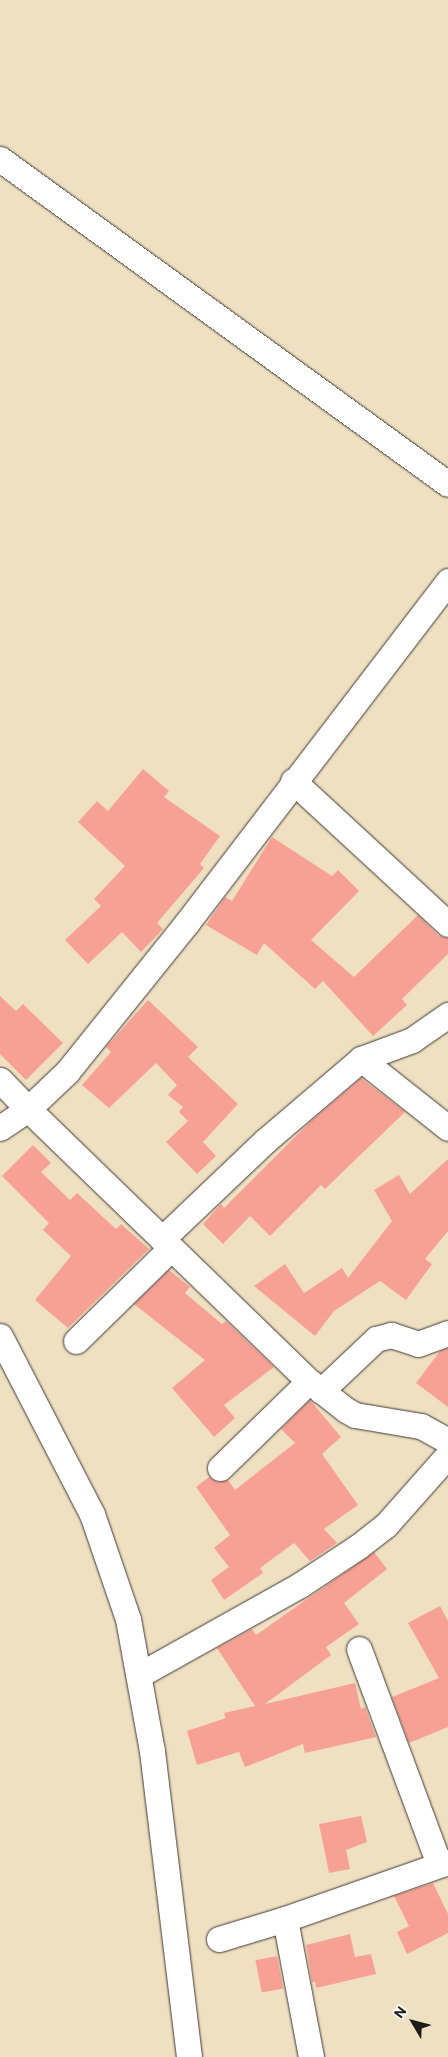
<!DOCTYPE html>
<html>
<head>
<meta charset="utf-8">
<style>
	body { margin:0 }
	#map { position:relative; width:448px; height:2057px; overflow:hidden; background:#f0e0c2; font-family:"Balsamiq Sans",sans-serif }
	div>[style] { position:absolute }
	.building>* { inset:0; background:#f7a195; transform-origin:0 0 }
	.roads { filter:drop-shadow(0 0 1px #3c3935) drop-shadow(0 0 1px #3c3935) }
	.minor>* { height:25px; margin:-12.5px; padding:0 12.5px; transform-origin:12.5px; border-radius:12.5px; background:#fff }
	span { translate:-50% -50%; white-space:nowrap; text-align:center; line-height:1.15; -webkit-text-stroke:4px #fdfcf7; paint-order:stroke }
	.north { position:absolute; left:388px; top:1997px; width:50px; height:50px; -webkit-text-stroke:4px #fdfcf7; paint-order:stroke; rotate:307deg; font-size:14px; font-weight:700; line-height:20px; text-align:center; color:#1c1c1c }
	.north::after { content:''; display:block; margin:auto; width:18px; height:22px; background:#1c1c1c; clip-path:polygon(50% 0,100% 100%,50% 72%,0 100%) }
</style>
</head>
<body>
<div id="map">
	<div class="building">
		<i style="clip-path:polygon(143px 769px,169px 791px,164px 797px,220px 836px,200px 864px,204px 868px,157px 923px,163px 929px,141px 952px,122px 932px,88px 964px,65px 940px,101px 906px,94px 899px,125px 866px,78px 822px,97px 801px,108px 811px)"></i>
		<i style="clip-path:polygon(272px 837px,332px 876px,338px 870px,359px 891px,311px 940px,354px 977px,418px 915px,438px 935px,448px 939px,448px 954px,402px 999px,407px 1005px,373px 1036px,323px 981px,315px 989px,264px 943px,257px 955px,206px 925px,225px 897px,232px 901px)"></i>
		<i style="clip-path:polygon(0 996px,16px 1011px,23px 1004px,63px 1043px,26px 1080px,0 1054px)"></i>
		<i style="clip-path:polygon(148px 1000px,198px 1047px,188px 1057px,238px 1104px,203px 1142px,216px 1156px,197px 1174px,166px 1142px,188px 1121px,179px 1112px,183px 1107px,168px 1095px,177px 1085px,156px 1063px,109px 1108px,82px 1085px,111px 1052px,106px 1047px)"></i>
		<i style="clip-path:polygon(361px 1078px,405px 1112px,325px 1189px,321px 1185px,270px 1236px,250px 1216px,223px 1244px,203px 1224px,221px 1204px,224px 1208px,311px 1121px)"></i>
		<i style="clip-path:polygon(33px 1145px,51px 1163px,41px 1172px,70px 1200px,77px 1193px,116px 1229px,121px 1224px,149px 1249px,68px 1328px,35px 1300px,71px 1256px,43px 1230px,49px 1223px,2px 1176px)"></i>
		<i style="clip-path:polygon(448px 1159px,448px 1231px,425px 1259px,432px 1264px,406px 1300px,380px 1281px,334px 1311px,315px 1336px,254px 1286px,285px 1264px,304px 1293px,342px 1268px,348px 1278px,392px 1221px,374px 1190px,399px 1175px,410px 1194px)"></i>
		<i style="clip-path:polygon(169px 1270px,190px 1287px,185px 1293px,222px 1324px,226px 1321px,274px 1367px,224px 1405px,235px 1418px,214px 1437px,172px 1388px,205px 1360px,134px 1304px)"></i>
		<i style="clip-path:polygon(448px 1348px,448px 1407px,416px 1383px,440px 1351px)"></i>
		<i style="clip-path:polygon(310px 1400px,341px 1437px,322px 1454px,358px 1505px,324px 1529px,337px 1543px,310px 1561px,294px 1543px,260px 1568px,263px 1573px,224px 1600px,211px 1580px,229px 1567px,214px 1548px,230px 1535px,196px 1487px,209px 1477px,217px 1482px,228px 1480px,235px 1490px,295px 1443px,281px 1429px)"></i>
		<i style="clip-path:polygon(374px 1552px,387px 1569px,344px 1603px,359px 1624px,326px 1647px,331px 1655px,265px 1704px,355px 1683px,361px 1709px,365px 1707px,376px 1737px,305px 1753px,303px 1744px,245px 1767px,239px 1752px,197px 1765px,187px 1731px,226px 1718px,224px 1713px,255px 1706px,217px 1648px,252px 1629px,256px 1635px)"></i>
		<i style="clip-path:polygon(440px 1606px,448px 1621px,448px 1727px,409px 1743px,392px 1697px,439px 1678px,408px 1623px)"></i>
		<i style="clip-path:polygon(361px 1816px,367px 1842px,346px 1850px,350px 1869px,329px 1873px,319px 1824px)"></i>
		<i style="clip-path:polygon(433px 1883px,448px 1914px,448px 1933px,407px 1954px,397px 1932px,409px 1926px,394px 1896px)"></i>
		<i style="clip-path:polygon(350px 1934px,355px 1957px,371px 1954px,376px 1974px,316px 1988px,315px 1982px,312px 1982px,306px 1945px)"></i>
		<i style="left:277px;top:1956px;width:33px;height:22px;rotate:79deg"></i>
	</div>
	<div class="roads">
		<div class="minor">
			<i style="left:0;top:159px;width:553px;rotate:35.96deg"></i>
			<i style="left:293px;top:781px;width:211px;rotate:42.7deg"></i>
			<i style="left:361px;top:1059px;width:111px;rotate:38.4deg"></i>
			<i style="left:0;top:1080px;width:40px;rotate:46deg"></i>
			<i style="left:28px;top:1109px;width:54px;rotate:-43.5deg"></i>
			<i style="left:67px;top:1072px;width:190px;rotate:-51.2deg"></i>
			<i style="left:186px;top:924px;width:432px;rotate:-52.6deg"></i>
			<i style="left:0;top:1128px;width:34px;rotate:-34deg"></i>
			<i style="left:28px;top:1109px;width:391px;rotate:44.1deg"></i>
			<i style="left:309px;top:1381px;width:47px;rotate:38.1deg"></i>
			<i style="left:346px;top:1410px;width:10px;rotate:29deg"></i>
			<i style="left:355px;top:1415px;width:67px;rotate:9.5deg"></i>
			<i style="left:421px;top:1426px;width:31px;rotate:29deg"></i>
			<i style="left:162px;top:1239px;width:142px;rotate:-43.6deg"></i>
			<i style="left:265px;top:1141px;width:126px;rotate:-40.5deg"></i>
			<i style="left:361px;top:1059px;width:54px;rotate:-20.4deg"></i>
			<i style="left:412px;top:1040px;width:44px;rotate:-34.8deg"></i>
			<i style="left:0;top:1336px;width:200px;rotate:62.7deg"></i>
			<i style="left:92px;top:1514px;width:111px;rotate:71.1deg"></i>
			<i style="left:128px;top:1619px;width:134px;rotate:79.7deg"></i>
			<i style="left:152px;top:1751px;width:308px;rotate:83.1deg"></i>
			<i style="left:76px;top:1341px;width:133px;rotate:-44.4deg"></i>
			<i style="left:321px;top:1391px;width:76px;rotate:-43.4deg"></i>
			<i style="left:376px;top:1339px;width:16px;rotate:-15deg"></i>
			<i style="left:391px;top:1335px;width:28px;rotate:18deg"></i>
			<i style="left:418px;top:1344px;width:32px;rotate:-20deg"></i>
			<i style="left:220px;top:1468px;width:124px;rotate:-44.3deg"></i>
			<i style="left:359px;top:1649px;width:229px;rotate:69.6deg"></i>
			<i style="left:139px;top:1675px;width:184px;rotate:-29.2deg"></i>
			<i style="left:300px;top:1585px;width:71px;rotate:-33.5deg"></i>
			<i style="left:359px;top:1546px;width:34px;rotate:-38deg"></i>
			<i style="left:386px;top:1525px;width:94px;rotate:-48.5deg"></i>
			<i style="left:285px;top:1919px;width:140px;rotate:79.3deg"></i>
			<i style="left:219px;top:1939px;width:69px;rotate:-16.9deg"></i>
			<i style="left:285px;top:1919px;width:173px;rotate:-19.3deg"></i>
		</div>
	</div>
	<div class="north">N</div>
</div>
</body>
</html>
